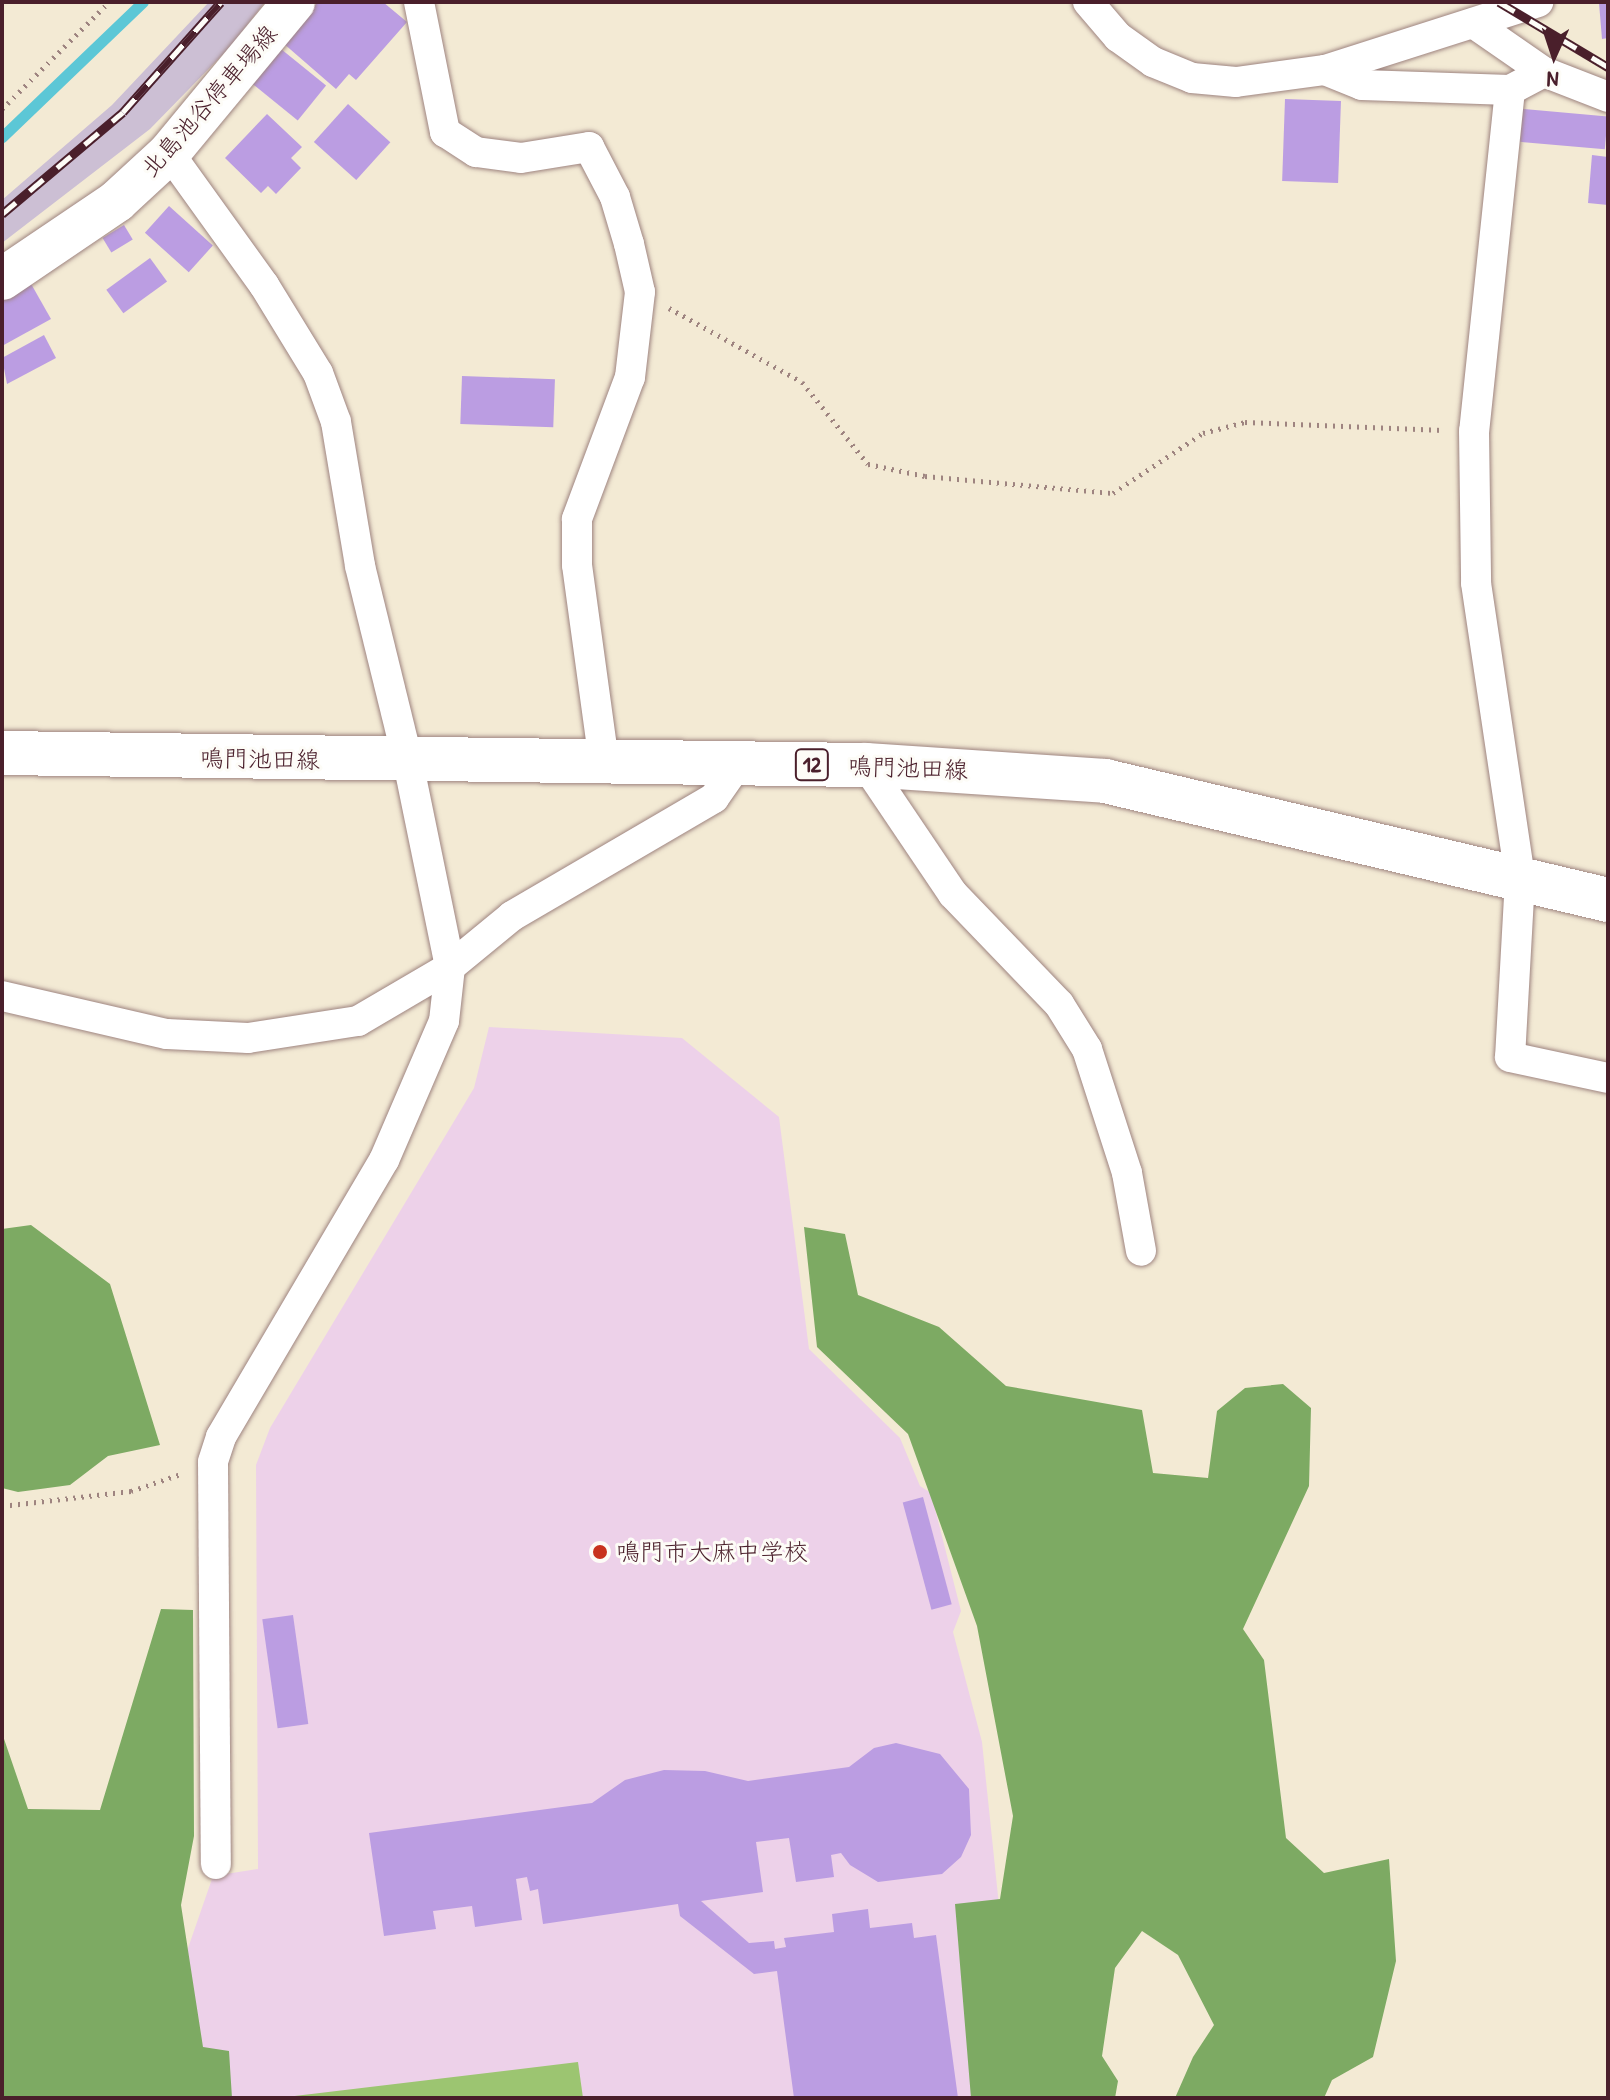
<!DOCTYPE html>
<html>
<head>
<meta charset="utf-8">
<style>
	body { margin:0 }
	#map { position:relative; width:1610px; height:2100px; overflow:hidden; background:#f3ead4; font-family:"Patrick Hand","Klee One",sans-serif }
	div>[style] { position:absolute }
	.built>* { inset:0; background:#edd1e9 }
	.industrial>* { inset:0; background:#ccbfd4 }
	.green>* { inset:0; background:#9cc571 }
	.forest>* { inset:0; background:#7daa63 }
	.stream>* { height:11px; margin:-5.5px; padding:0 5.5px; transform-origin:5.5px; border-radius:5.5px; background:#5cc7d6 }
	.building>* { inset:0; background:#bb9de2; transform-origin:0 0 }
	.path>* { height:5px; margin-top:-2.5px; transform-origin:0; background:repeating-linear-gradient(90deg,#9e8480 0 2px,transparent 0 8px) }
	.roads { filter:drop-shadow(0 0 2px #9e8480) drop-shadow(0 0 2px #9e8480) }
	.minor>* { height:30px; margin:-15px; padding:0 15px; transform-origin:15px; border-radius:15px; background:#fff }
	.secondary>* { height:42px; margin:-21px; padding:0 21px; transform-origin:21px; border-radius:21px; background:#fff }
	.primary>* { height:44px; margin:-22px; padding:0 22px; transform-origin:22px; border-radius:22px; background:#fff }
	.rail>* { height:9px; margin-top:-4.5px; transform-origin:0; background:repeating-linear-gradient(90deg,#fdfcf7 0 18px,#4a1f2b 0 36px); box-sizing:border-box; border-block:2px solid #4a1f2b }
	.dots>* { width:22px; height:22px; translate:-50% -50%; box-sizing:border-box; border:4px solid #fdfcf7; border-radius:50% }
	span { translate:-50% -50%; white-space:nowrap; text-align:center; line-height:1.15; -webkit-text-stroke:6px #fdfcf7; paint-order:stroke }
	.shield-label span { padding:2px 6px; background:#fdfcf7; border:2px solid; border-radius:6px; -webkit-text-stroke-width:0 }
	.shield-label { font-size:22px; color:#4a1f2b; font-weight:700 }
	.street-label { font-size:24px; color:#4a1f2b }
	.poi-label { font-size:24px; color:#4a1f2b }
	.left { translate:0 -50%; text-align:left }
	.frame { position:absolute; inset:0; border:4px solid #4a1f2b; pointer-events:none }
	.north { position:absolute; left:1514px; top:16px; width:80px; height:80px; -webkit-text-stroke:6px #fdfcf7; paint-order:stroke; rotate:183deg; font-size:22px; font-weight:700; line-height:32px; text-align:center; color:#4a1f2b }
	.north::after { content:''; display:block; margin:auto; width:28px; height:36px; background:#4a1f2b; clip-path:polygon(50% 0,100% 100%,50% 72%,0 100%) }
</style>
</head>
<body>
<div id="map">
	<div class="built">
		<i style="clip-path:polygon(489px 1027px,682px 1038px,779px 1117px,809px 1349px,900px 1438px,920px 1486px,931px 1493px,961px 1611px,953px 1632px,982px 1742px,1019px 2098px,211px 2098px,178px 1977px,213px 1876px,258px 1869px,256px 1465px,270px 1428px,474px 1088px)"></i>
	</div>
	<div class="industrial">
		<i style="clip-path:polygon(209px 2px,265px 2px,230px 47px,150px 129px,2px 243px,2px 200px,112px 105px)"></i>
	</div>
	<div class="green">
		<i style="clip-path:polygon(578px 2062px,583px 2098px,278px 2098px)"></i>
	</div>
	<div class="forest">
		<i style="clip-path:polygon(31px 1225px,110px 1284px,160px 1445px,108px 1456px,70px 1485px,18px 1492px,2px 1488px,2px 1229px)"></i>
		<i style="clip-path:polygon(804px 1227px,845px 1234px,858px 1295px,939px 1327px,1006px 1386px,1142px 1410px,1153px 1473px,1208px 1478px,1217px 1411px,1245px 1388px,1283px 1384px,1311px 1408px,1309px 1486px,1243px 1629px,1264px 1660px,1286px 1838px,1324px 1873px,1389px 1859px,1396px 1961px,1373px 2057px,1332px 2080px,1324px 2098px,1175px 2098px,1193px 2057px,1214px 2025px,1178px 1955px,1142px 1931px,1115px 1968px,1102px 2056px,1118px 2081px,1115px 2098px,971px 2098px,955px 1904px,1000px 1899px,1013px 1816px,977px 1626px,908px 1434px,817px 1347px)"></i>
		<i style="clip-path:polygon(161px 1609px,193px 1610px,194px 1836px,181px 1905px,203px 2047px,229px 2051px,232px 2098px,2px 2098px,2px 1733px,28px 1809px,100px 1810px)"></i>
	</div>
	<div class="stream">
		<i style="left:2px;top:137px;width:195px;rotate:-43.8deg"></i>
	</div>
	<div class="building">
		<i style="clip-path:polygon(318px 2px,383px 2px,407px 22px,356px 80px,349px 74px,336px 89px,283px 43px)"></i>
		<i style="clip-path:polygon(1608px 2px,1608px 38px,1602px 39px,1599px 3px)"></i>
		<i style="left:281px;top:49px;width:58px;height:45px;rotate:39deg"></i>
		<i style="left:1285px;top:99px;width:56px;height:82px;rotate:2deg"></i>
		<i style="left:348px;top:104px;width:57px;height:51px;rotate:42deg"></i>
		<i style="left:1523px;top:109px;width:85px;height:33px;rotate:5deg"></i>
		<i style="clip-path:polygon(267px 114px,302px 147px,291px 158px,301px 168px,276px 194px,268px 186px,261px 193px,225px 158px)"></i>
		<i style="clip-path:polygon(1592px 155px,1608px 157px,1608px 205px,1588px 203px)"></i>
		<i style="left:169px;top:206px;width:59px;height:36px;rotate:42deg"></i>
		<i style="left:124px;top:225px;width:17px;height:25px;rotate:59deg"></i>
		<i style="left:150px;top:258px;width:29px;height:54px;rotate:54deg"></i>
		<i style="clip-path:polygon(30px 282px,51px 319px,2px 346px,2px 298px)"></i>
		<i style="clip-path:polygon(44px 335px,56px 358px,7px 384px,2px 358px)"></i>
		<i style="left:462px;top:376px;width:93px;height:48px;rotate:2deg"></i>
		<i style="left:923px;top:1497px;width:111px;height:21px;rotate:75deg"></i>
		<i style="left:293px;top:1615px;width:110px;height:31px;rotate:82deg"></i>
		<i style="clip-path:polygon(896px 1743px,940px 1754px,969px 1789px,971px 1835px,961px 1857px,942px 1874px,878px 1882px,850px 1865px,841px 1853px,831px 1855px,834px 1877px,796px 1882px,789px 1838px,756px 1842px,763px 1892px,701px 1901px,749px 1943px,774px 1941px,775px 1949px,786px 1947px,784px 1938px,834px 1932px,832px 1914px,868px 1909px,870px 1928px,912px 1923px,914px 1938px,936px 1935px,958px 2098px,794px 2098px,777px 1971px,754px 1974px,680px 1916px,678px 1904px,543px 1924px,538px 1889px,530px 1891px,527px 1877px,516px 1879px,522px 1920px,475px 1927px,472px 1906px,433px 1911px,436px 1929px,384px 1936px,369px 1833px,592px 1803px,625px 1780px,664px 1770px,705px 1771px,748px 1781px,849px 1767px,874px 1748px)"></i>
	</div>
	<div class="path">
		<i style="left:2px;top:109px;width:151px;rotate:-45deg"></i>
		<i style="left:669px;top:308px;width:152px;rotate:29.1deg"></i>
		<i style="left:802px;top:382px;width:105px;rotate:51.2deg"></i>
		<i style="left:868px;top:464px;width:58px;rotate:11.9deg"></i>
		<i style="left:925px;top:476px;width:189px;rotate:5.2deg"></i>
		<i style="left:1113px;top:493px;width:108px;rotate:-33.7deg"></i>
		<i style="left:1203px;top:433px;width:43px;rotate:-14.7deg"></i>
		<i style="left:1245px;top:422px;width:198px;rotate:2.3deg"></i>
		<i style="left:2px;top:1506px;width:130px;rotate:-6.6deg"></i>
		<i style="left:131px;top:1491px;width:53px;rotate:-18.8deg"></i>
	</div>
	<div class="roads">
		<div class="minor">
			<i style="left:419px;top:2px;width:133px;rotate:78.7deg"></i>
			<i style="left:445px;top:132px;width:37px;rotate:33deg"></i>
			<i style="left:476px;top:152px;width:45px;rotate:7.6deg"></i>
			<i style="left:521px;top:158px;width:69px;rotate:-9.2deg"></i>
			<i style="left:589px;top:147px;width:56px;rotate:62.5deg"></i>
			<i style="left:615px;top:197px;width:49px;rotate:73.4deg"></i>
			<i style="left:629px;top:244px;width:49px;rotate:77.1deg"></i>
			<i style="left:640px;top:292px;width:86px;rotate:96.7deg"></i>
			<i style="left:630px;top:377px;width:152px;rotate:110.5deg"></i>
			<i style="left:577px;top:519px;width:46px;rotate:90deg"></i>
			<i style="left:577px;top:565px;width:200px;rotate:82.2deg"></i>
			<i style="left:1088px;top:2px;width:46px;rotate:49.4deg"></i>
			<i style="left:1118px;top:37px;width:43px;rotate:35.5deg"></i>
			<i style="left:1153px;top:62px;width:42px;rotate:22.3deg"></i>
			<i style="left:1192px;top:78px;width:44px;rotate:5.2deg"></i>
			<i style="left:1236px;top:82px;width:90px;rotate:-7.7deg"></i>
			<i style="left:1325px;top:70px;width:224px;rotate:-17.7deg"></i>
			<i style="left:1476px;top:25px;width:83px;rotate:34.7deg"></i>
			<i style="left:1544px;top:72px;width:69px;rotate:21.3deg"></i>
			<i style="left:1325px;top:70px;width:40px;rotate:22deg"></i>
			<i style="left:1362px;top:85px;width:148px;rotate:1.9deg"></i>
			<i style="left:1510px;top:90px;width:38px;rotate:-28deg"></i>
			<i style="left:1510px;top:90px;width:343px;rotate:96deg"></i>
			<i style="left:1474px;top:431px;width:152px;rotate:89.2deg"></i>
			<i style="left:1476px;top:583px;width:299px;rotate:81.5deg"></i>
			<i style="left:1520px;top:879px;width:178px;rotate:93.2deg"></i>
			<i style="left:1510px;top:1057px;width:100px;rotate:12.1deg"></i>
			<i style="left:169px;top:153px;width:163px;rotate:54.3deg"></i>
			<i style="left:264px;top:285px;width:103px;rotate:58.5deg"></i>
			<i style="left:318px;top:373px;width:52px;rotate:69.8deg"></i>
			<i style="left:336px;top:422px;width:146px;rotate:80.5deg"></i>
			<i style="left:360px;top:566px;width:202px;rotate:76.2deg"></i>
			<i style="left:408px;top:762px;width:209px;rotate:78.4deg"></i>
			<i style="left:450px;top:967px;width:54px;rotate:96.3deg"></i>
			<i style="left:444px;top:1021px;width:151px;rotate:113.3deg"></i>
			<i style="left:384px;top:1160px;width:321px;rotate:120.5deg"></i>
			<i style="left:221px;top:1437px;width:26px;rotate:108deg"></i>
			<i style="left:213px;top:1462px;width:402px;rotate:89.6deg"></i>
			<i style="left:866px;top:765px;width:156px;rotate:56deg"></i>
			<i style="left:953px;top:894px;width:153px;rotate:46.1deg"></i>
			<i style="left:1059px;top:1004px;width:53px;rotate:58.1deg"></i>
			<i style="left:1087px;top:1049px;width:130px;rotate:72.1deg"></i>
			<i style="left:1127px;top:1173px;width:79px;rotate:79.8deg"></i>
			<i style="left:2px;top:996px;width:169px;rotate:13deg"></i>
			<i style="left:167px;top:1034px;width:81px;rotate:2.8deg"></i>
			<i style="left:248px;top:1038px;width:111px;rotate:-8.8deg"></i>
			<i style="left:358px;top:1021px;width:107px;rotate:-30.4deg"></i>
			<i style="left:450px;top:967px;width:80px;rotate:-39.4deg"></i>
			<i style="left:512px;top:916px;width:234px;rotate:-30.3deg"></i>
			<i style="left:714px;top:798px;width:40px;rotate:-55.1deg"></i>
		</div>
		<div class="secondary">
			<i style="left:2px;top:279px;width:139px;rotate:-34.1deg"></i>
			<i style="left:117px;top:201px;width:71px;rotate:-42.7deg"></i>
			<i style="left:169px;top:153px;width:196px;rotate:-50.4deg"></i>
		</div>
		<div class="primary">
			<i style="left:2px;top:753px;width:864px;rotate:0.8deg"></i>
			<i style="left:866px;top:765px;width:240px;rotate:3.8deg"></i>
			<i style="left:1105px;top:781px;width:517px;rotate:13.31deg"></i>
		</div>
	</div>
	<div class="rail">
		<i style="left:1499px;top:2px;width:127px;rotate:30.8deg"></i>
		<i style="left:2px;top:214px;width:158px;rotate:-40.1deg"></i>
		<i style="left:123px;top:112px;width:147px;rotate:-48.3deg"></i>
	</div>
	<div class="dots">
		<i style="left:600px;top:1552px;background:#c8321e"></i>
	</div>
	<div class="shield-label">
		<span style="left:812px;top:765px">12</span>
	</div>
	<div class="street-label">
		<span style="left:209px;top:101px;rotate:-49deg">北島池谷停車場線</span>
		<span style="left:260px;top:759px;rotate:1deg">鳴門池田線</span>
		<span style="left:908px;top:768px;rotate:2deg">鳴門池田線</span>
	</div>
	<div class="poi-label">
		<span class="left" style="left:616px;top:1552px">鳴門市大麻中学校</span>
	</div>
	<div class="frame"></div>
	<div class="north">N</div>
</div>
</body>
</html>
